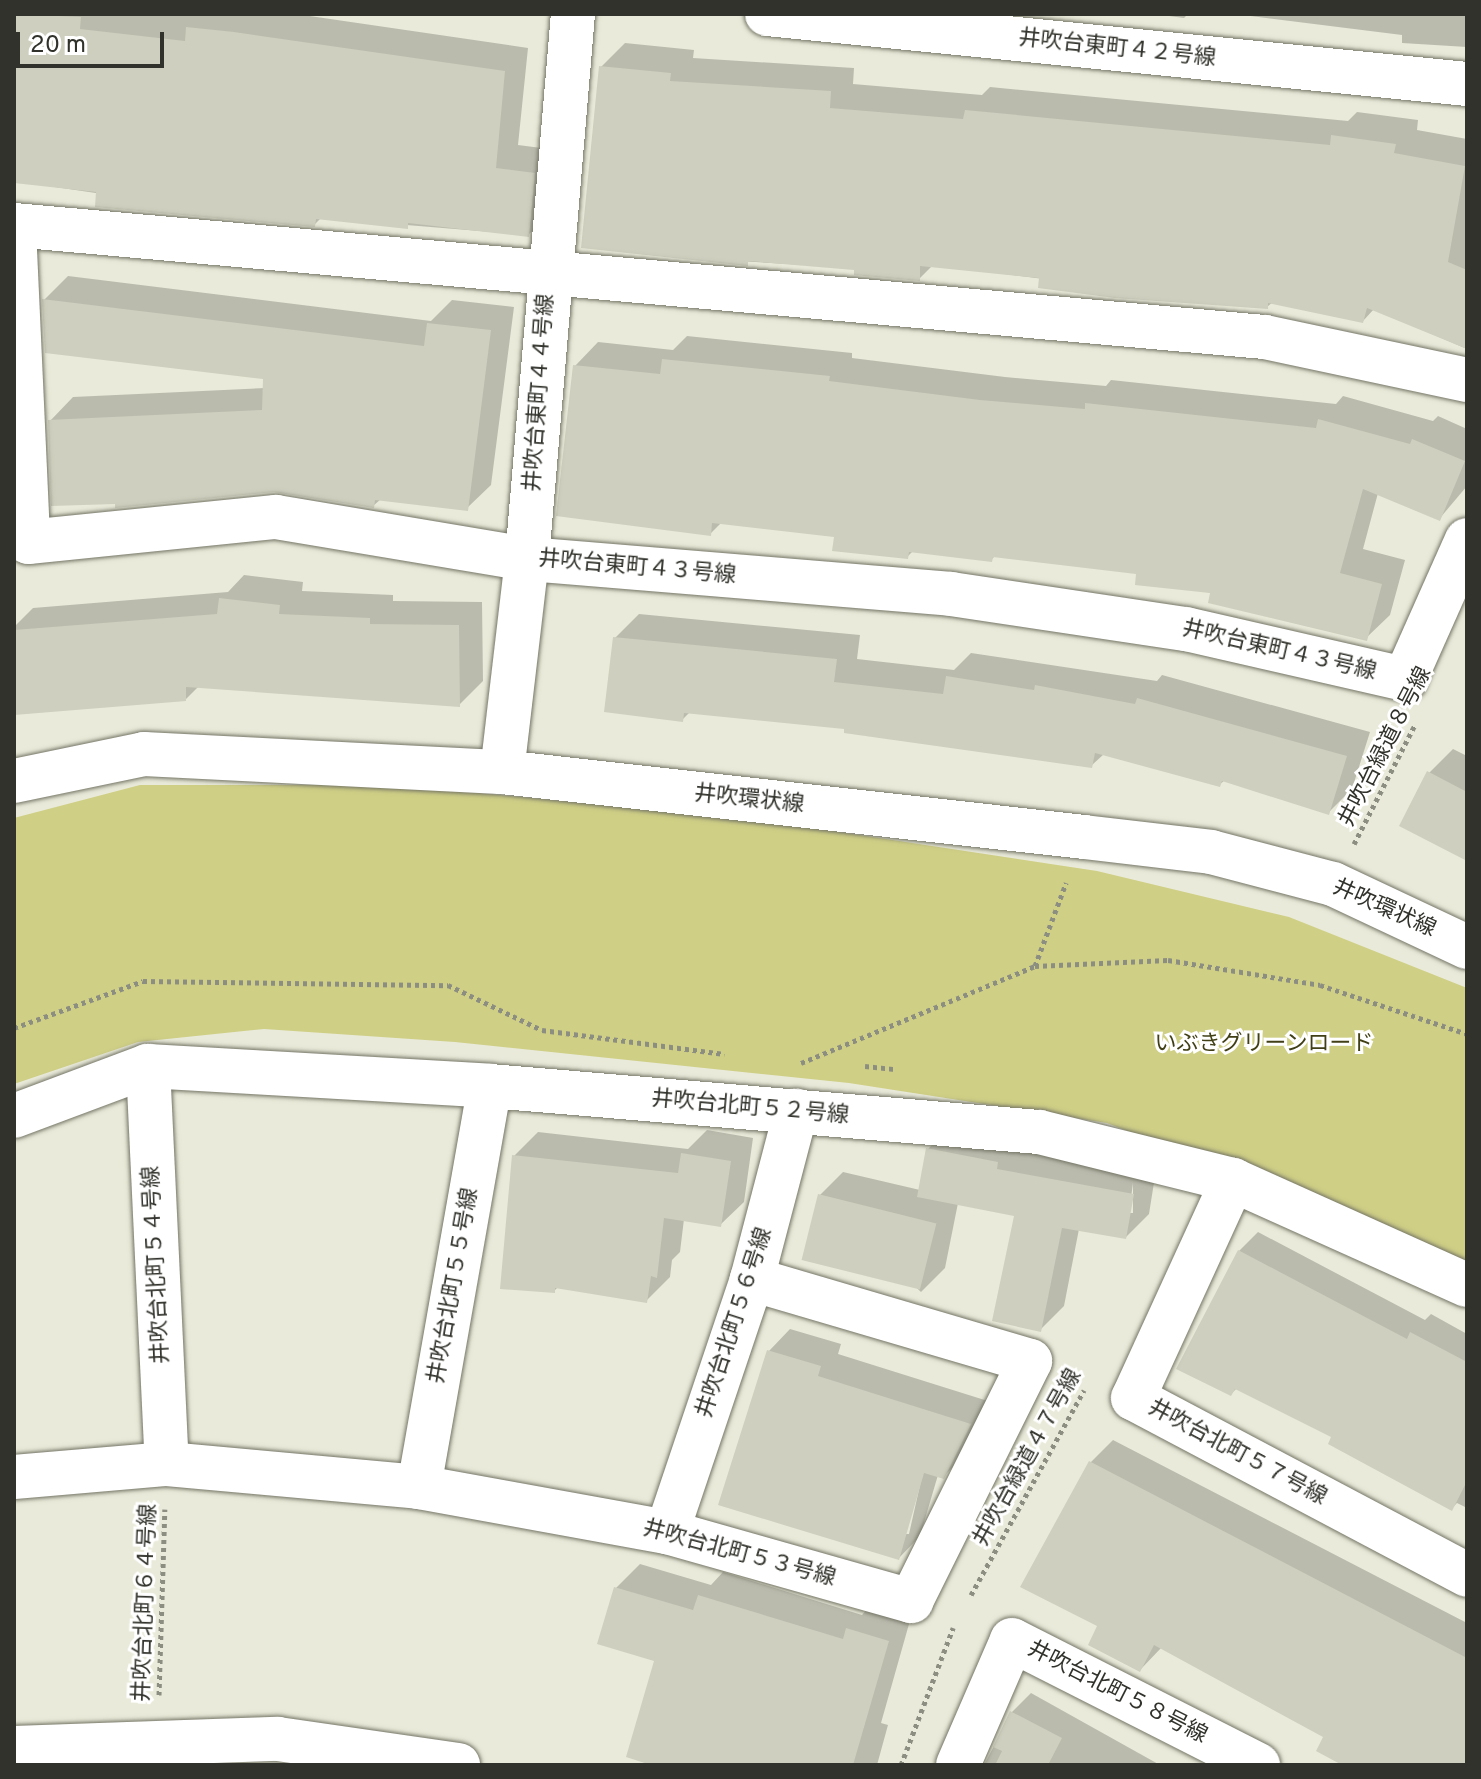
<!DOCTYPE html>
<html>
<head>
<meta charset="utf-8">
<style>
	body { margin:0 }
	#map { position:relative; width:1481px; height:1779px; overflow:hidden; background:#e9ead9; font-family:Overpass,"Noto Sans JP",sans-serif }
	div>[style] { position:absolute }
	.green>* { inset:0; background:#cfcf86 }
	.shadow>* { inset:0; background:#0003 }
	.building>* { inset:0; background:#cecfbe; transform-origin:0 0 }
	.path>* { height:5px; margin-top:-2.5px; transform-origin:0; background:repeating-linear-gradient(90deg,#8d8e82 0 4px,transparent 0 8px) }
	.roads { filter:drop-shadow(0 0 2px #757566) drop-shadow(0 0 2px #757566) }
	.minor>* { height:44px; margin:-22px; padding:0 22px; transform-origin:22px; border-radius:22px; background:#fff }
	.tertiary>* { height:44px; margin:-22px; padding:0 22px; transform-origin:22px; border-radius:22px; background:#fff }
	span { translate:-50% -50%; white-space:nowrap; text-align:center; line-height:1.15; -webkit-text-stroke:6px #fff; paint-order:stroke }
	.street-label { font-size:22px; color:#32322c }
	.park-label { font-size:22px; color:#403f15 }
	.frame { position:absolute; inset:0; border:16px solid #32322c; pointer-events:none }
	.scale { position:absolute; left:16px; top:32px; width:148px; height:36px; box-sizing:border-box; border:4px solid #32322c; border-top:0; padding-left:10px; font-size:24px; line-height:28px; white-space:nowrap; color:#32322c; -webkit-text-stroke:6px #fff; paint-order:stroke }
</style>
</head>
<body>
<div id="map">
	<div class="green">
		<i style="clip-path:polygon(140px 785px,396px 785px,767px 821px,1097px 871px,1289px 917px,1467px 988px,1467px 1263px,1107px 1123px,849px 1083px,455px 1042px,264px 1029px,138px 1042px,14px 1084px,14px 818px)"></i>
	</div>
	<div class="shadow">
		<i style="clip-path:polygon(14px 14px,296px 14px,528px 48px,518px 145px,557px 150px,552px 212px,528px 235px,321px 218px,314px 225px,14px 181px)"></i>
		<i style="clip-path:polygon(1154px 14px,1188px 14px,1184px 18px)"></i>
		<i style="clip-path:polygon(1235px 14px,1467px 14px,1467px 47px,1402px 43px,1402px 35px)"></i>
		<i style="clip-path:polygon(625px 43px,694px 50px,693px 58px,854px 68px,853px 84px,982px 95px,990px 87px,1348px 121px,1357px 112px,1418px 120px,1417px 130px,1467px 139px,1467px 349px,1374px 309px,1363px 321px,1273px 302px,1267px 307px,933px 265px,919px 279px,857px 268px,670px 257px,601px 67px)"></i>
		<i style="clip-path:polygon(68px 276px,431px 321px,452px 300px,514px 307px,491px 485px,467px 508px,381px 499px,373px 506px,50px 421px,73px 397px,265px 388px,265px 377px,44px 300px)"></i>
		<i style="clip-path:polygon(687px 336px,852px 353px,852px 358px,1005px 377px,1106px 386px,1111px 380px,1336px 404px,1343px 396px,1433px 421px,1438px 416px,1467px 429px,1467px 486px,1440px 518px,1378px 493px,1363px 549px,1405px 560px,1390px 615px,1366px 638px,1139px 572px,995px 556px,991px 560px,914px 550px,907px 557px,836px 535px,722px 522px,710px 534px,575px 366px,598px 342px,673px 350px)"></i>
		<i style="clip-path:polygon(244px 575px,303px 582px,302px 591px,393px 595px,393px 601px,482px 602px,483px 681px,459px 705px,199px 686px,186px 699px,14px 684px,14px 627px,33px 608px,228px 592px)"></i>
		<i style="clip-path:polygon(639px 614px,860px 635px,857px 659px,954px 670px,971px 653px,1157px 681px,1162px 675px,1370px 732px,1352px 789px,1328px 813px,1225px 780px,1219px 785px,1104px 754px,1092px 765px,846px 727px,690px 712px,682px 720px,615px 638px)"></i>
		<i style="clip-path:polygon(1453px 749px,1467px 756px,1467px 860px,1429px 773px)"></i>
		<i style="clip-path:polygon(evenodd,952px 1125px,1156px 1170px,1149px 1214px,1126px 1237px,1079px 1229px,1064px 1306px,1040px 1330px,1016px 1215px,958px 1203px,945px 1268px,921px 1292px,819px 1196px,843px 1172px,920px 1190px,928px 1149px,952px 1125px,1133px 1183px,1133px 1213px,1129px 1213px,1133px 1183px)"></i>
		<i style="clip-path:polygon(707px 1130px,753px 1138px,744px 1202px,720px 1225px,684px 1219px,680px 1252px,672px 1260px,670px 1277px,646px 1301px,559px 1286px,554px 1291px,514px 1156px,538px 1132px,688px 1149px)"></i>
		<i style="clip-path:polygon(1258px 1232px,1425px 1320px,1431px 1314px,1467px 1334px,1467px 1508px,1457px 1503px,1452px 1508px,1334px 1436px,1237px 1388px,1231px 1394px,1239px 1251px)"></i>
		<i style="clip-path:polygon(evenodd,790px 1329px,841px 1344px,838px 1354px,991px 1402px,965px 1455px,943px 1477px,938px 1475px,920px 1536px,899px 1558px,769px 1351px,790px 1329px,925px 1463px,909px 1534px,904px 1534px,925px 1463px)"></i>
		<i style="clip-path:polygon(1113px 1440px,1467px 1623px,1467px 1765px,1348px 1765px,1325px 1736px,1162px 1647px,1140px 1670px,1100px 1625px,1090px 1463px)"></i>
		<i style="clip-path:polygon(640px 1564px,711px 1585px,723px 1572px,862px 1615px,871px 1605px,911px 1617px,881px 1723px,888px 1725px,877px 1765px,658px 1765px,656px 1660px,616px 1588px)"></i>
		<i style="clip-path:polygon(1031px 1693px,1160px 1765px,984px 1765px,1012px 1712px)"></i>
	</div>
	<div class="building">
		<i style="clip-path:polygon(14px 14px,81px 17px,80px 29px,185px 41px,186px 27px,234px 32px,505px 71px,496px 168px,535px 173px,529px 237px,408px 223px,408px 229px,316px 219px,315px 227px,95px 207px,96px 192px,14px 183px)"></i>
		<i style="clip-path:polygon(599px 66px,671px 73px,670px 81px,831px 91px,830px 108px,963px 119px,965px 110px,1330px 145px,1331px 135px,1396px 144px,1394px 153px,1465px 166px,1448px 262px,1467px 270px,1467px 349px,1367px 308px,1363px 323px,1268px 303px,1268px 309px,1115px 298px,1038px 288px,1039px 278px,920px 266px,920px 281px,854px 275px,854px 270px,748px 261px,748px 266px,581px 248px)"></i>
		<i style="clip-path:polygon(42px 299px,424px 346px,427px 323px,491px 330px,468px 511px,375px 500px,374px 508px,274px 492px,115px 508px,115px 504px,51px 506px,48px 420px,262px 410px,263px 379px,45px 353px)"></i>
		<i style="clip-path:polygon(662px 359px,830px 376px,829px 381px,980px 400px,1085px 409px,1085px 403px,1316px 428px,1318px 419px,1410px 444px,1412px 439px,1465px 461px,1440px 521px,1363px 489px,1340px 573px,1382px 584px,1367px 641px,1208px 603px,1210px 593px,1135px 585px,1136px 574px,993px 557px,992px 562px,909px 552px,908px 559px,832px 551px,834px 537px,712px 523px,711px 536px,556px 516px,573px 365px,660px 374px)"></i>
		<i style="clip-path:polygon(219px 598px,280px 605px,279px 614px,370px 618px,370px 624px,459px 625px,460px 707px,186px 687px,186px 701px,14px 715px,14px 630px,217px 614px)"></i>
		<i style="clip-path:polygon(613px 637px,837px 659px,834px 682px,943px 694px,946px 676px,1034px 690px,1035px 685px,1135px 704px,1137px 698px,1347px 756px,1329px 815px,1222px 781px,1220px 787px,1095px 753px,1092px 768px,844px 733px,844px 729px,684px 713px,683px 722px,604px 712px)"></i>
		<i style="clip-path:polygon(1427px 771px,1467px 792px,1467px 861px,1399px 826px)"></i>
		<i style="clip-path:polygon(926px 1148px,998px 1162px,997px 1169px,1134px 1194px,1126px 1239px,1062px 1228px,1041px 1332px,992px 1321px,1014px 1216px,917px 1197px)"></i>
		<i style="clip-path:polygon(681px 1153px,731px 1161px,721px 1227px,664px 1218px,657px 1278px,651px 1276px,647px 1303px,555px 1288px,555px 1293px,500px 1289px,512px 1155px,678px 1173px)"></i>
		<i style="left:818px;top:1194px;width:122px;height:68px;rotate:14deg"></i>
		<i style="clip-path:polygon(1238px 1250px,1407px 1339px,1410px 1332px,1467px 1362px,1467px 1481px,1452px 1511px,1328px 1444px,1331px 1437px,1235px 1389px,1231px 1396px,1176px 1369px)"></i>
		<i style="clip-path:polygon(767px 1350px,821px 1366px,818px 1376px,971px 1424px,944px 1479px,924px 1473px,899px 1560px,718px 1505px)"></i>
		<i style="clip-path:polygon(1089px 1461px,1467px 1658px,1467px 1765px,1342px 1765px,1316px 1751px,1323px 1737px,1154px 1645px,1140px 1672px,1088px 1645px,1097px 1626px,1020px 1587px)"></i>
		<i style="clip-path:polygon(614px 1587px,693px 1610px,698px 1595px,843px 1639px,846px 1628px,889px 1641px,853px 1765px,651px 1765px,626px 1757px,654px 1661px,597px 1644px)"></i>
		<i style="clip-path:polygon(1010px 1711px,1062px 1738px,1048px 1765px,995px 1765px,1002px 1751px,993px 1747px)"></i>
	</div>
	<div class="path">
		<i style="left:1354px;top:844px;width:134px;rotate:-62.9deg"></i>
		<i style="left:1035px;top:966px;width:89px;rotate:-69.5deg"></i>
		<i style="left:14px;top:1028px;width:137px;rotate:-20deg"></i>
		<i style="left:143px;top:981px;width:305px;rotate:0.8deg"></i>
		<i style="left:448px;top:985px;width:104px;rotate:25.6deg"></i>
		<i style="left:542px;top:1030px;width:184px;rotate:7.5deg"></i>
		<i style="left:801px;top:1063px;width:253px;rotate:-22.5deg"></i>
		<i style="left:1035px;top:966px;width:133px;rotate:-2.6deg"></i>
		<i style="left:1168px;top:960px;width:154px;rotate:9.3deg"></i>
		<i style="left:1320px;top:985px;width:155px;rotate:18.4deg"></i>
		<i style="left:865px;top:1066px;width:30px;rotate:6deg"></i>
		<i style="left:971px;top:1595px;width:234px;rotate:-61.1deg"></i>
		<i style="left:159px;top:1695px;width:186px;rotate:-88.2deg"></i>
		<i style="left:901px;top:1765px;width:147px;rotate:-69.2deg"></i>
	</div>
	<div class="roads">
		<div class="minor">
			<i style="left:767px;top:14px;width:703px;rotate:5.71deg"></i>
			<i style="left:14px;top:225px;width:1256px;rotate:5.12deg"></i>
			<i style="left:1265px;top:337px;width:207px;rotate:12deg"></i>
			<i style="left:14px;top:228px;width:314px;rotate:87.4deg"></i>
			<i style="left:28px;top:542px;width:249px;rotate:-5.8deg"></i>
			<i style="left:276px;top:517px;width:254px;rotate:9.5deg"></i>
			<i style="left:527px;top:559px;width:425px;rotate:4.7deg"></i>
			<i style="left:951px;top:594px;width:238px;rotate:8.5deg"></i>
			<i style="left:1186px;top:629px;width:225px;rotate:12.9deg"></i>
			<i style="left:1405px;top:679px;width:152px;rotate:-66deg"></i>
			<i style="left:502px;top:772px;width:214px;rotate:-83.3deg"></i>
			<i style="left:527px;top:559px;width:547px;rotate:-85.18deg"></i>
			<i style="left:148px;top:1066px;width:398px;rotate:87.3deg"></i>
			<i style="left:14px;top:1116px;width:143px;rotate:-20.5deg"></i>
			<i style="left:148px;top:1066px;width:343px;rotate:3.3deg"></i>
			<i style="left:490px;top:1086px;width:551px;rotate:4.79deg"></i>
			<i style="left:1039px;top:1132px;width:200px;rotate:13.9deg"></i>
			<i style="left:1233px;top:1180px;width:256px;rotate:24.2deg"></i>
			<i style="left:1233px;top:1180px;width:240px;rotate:114.6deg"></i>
			<i style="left:1133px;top:1398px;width:378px;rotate:27.9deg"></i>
			<i style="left:14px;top:1477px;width:154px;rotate:-4.9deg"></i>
			<i style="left:167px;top:1464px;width:253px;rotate:5.2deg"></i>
			<i style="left:419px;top:1487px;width:252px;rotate:10.3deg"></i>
			<i style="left:667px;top:1532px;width:254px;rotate:15.8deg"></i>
			<i style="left:911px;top:1601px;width:268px;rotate:-63.6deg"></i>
			<i style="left:1030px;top:1361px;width:290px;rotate:-163.6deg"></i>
			<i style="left:419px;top:1487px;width:407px;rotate:-80deg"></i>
			<i style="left:667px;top:1532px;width:267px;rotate:-71.4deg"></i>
			<i style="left:752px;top:1279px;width:174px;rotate:-75.3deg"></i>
			<i style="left:14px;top:1748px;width:264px;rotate:-2deg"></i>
			<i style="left:278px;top:1739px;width:182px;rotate:8.2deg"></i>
			<i style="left:958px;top:1765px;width:136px;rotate:-66.6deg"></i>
			<i style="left:1012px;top:1640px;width:276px;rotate:26.9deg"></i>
		</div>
		<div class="tertiary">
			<i style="left:14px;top:781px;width:133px;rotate:-11.7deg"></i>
			<i style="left:144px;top:754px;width:358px;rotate:2.9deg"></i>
			<i style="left:502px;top:772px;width:586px;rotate:6.37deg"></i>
			<i style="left:1084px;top:837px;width:128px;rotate:6.7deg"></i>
			<i style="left:1211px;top:852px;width:126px;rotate:14.7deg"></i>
			<i style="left:1333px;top:884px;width:148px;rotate:25.2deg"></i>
		</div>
	</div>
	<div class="street-label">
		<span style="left:1117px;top:49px;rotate:6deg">井吹台東町４２号線</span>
		<span style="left:540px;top:393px;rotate:-86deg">井吹台東町４４号線</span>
		<span style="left:637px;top:568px;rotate:5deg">井吹台東町４３号線</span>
		<span style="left:1279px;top:651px;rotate:13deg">井吹台東町４３号線</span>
		<span style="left:1386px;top:747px;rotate:-63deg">井吹台緑道８号線</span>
		<span style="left:749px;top:800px;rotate:6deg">井吹環状線</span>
		<span style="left:1384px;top:909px;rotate:24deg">井吹環状線</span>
		<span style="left:750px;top:1108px;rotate:5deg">井吹台北町５２号線</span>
		<span style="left:157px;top:1265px;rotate:-93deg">井吹台北町５４号線</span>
		<span style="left:454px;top:1286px;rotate:-80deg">井吹台北町５５号線</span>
		<span style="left:735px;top:1323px;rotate:-72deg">井吹台北町５６号線</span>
		<span style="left:1237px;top:1453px;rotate:28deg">井吹台北町５７号線</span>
		<span style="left:1028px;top:1458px;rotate:-61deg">井吹台緑道４７号線</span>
		<span style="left:739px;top:1554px;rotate:15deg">井吹台北町５３号線</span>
		<span style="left:146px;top:1603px;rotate:-88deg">井吹台北町６４号線</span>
		<span style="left:1117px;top:1693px;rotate:27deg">井吹台北町５８号線</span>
	</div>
	<div class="park-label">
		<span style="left:1264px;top:1045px">いぶきグリーンロード</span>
	</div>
	<div class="frame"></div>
	<div class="scale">20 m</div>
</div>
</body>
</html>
